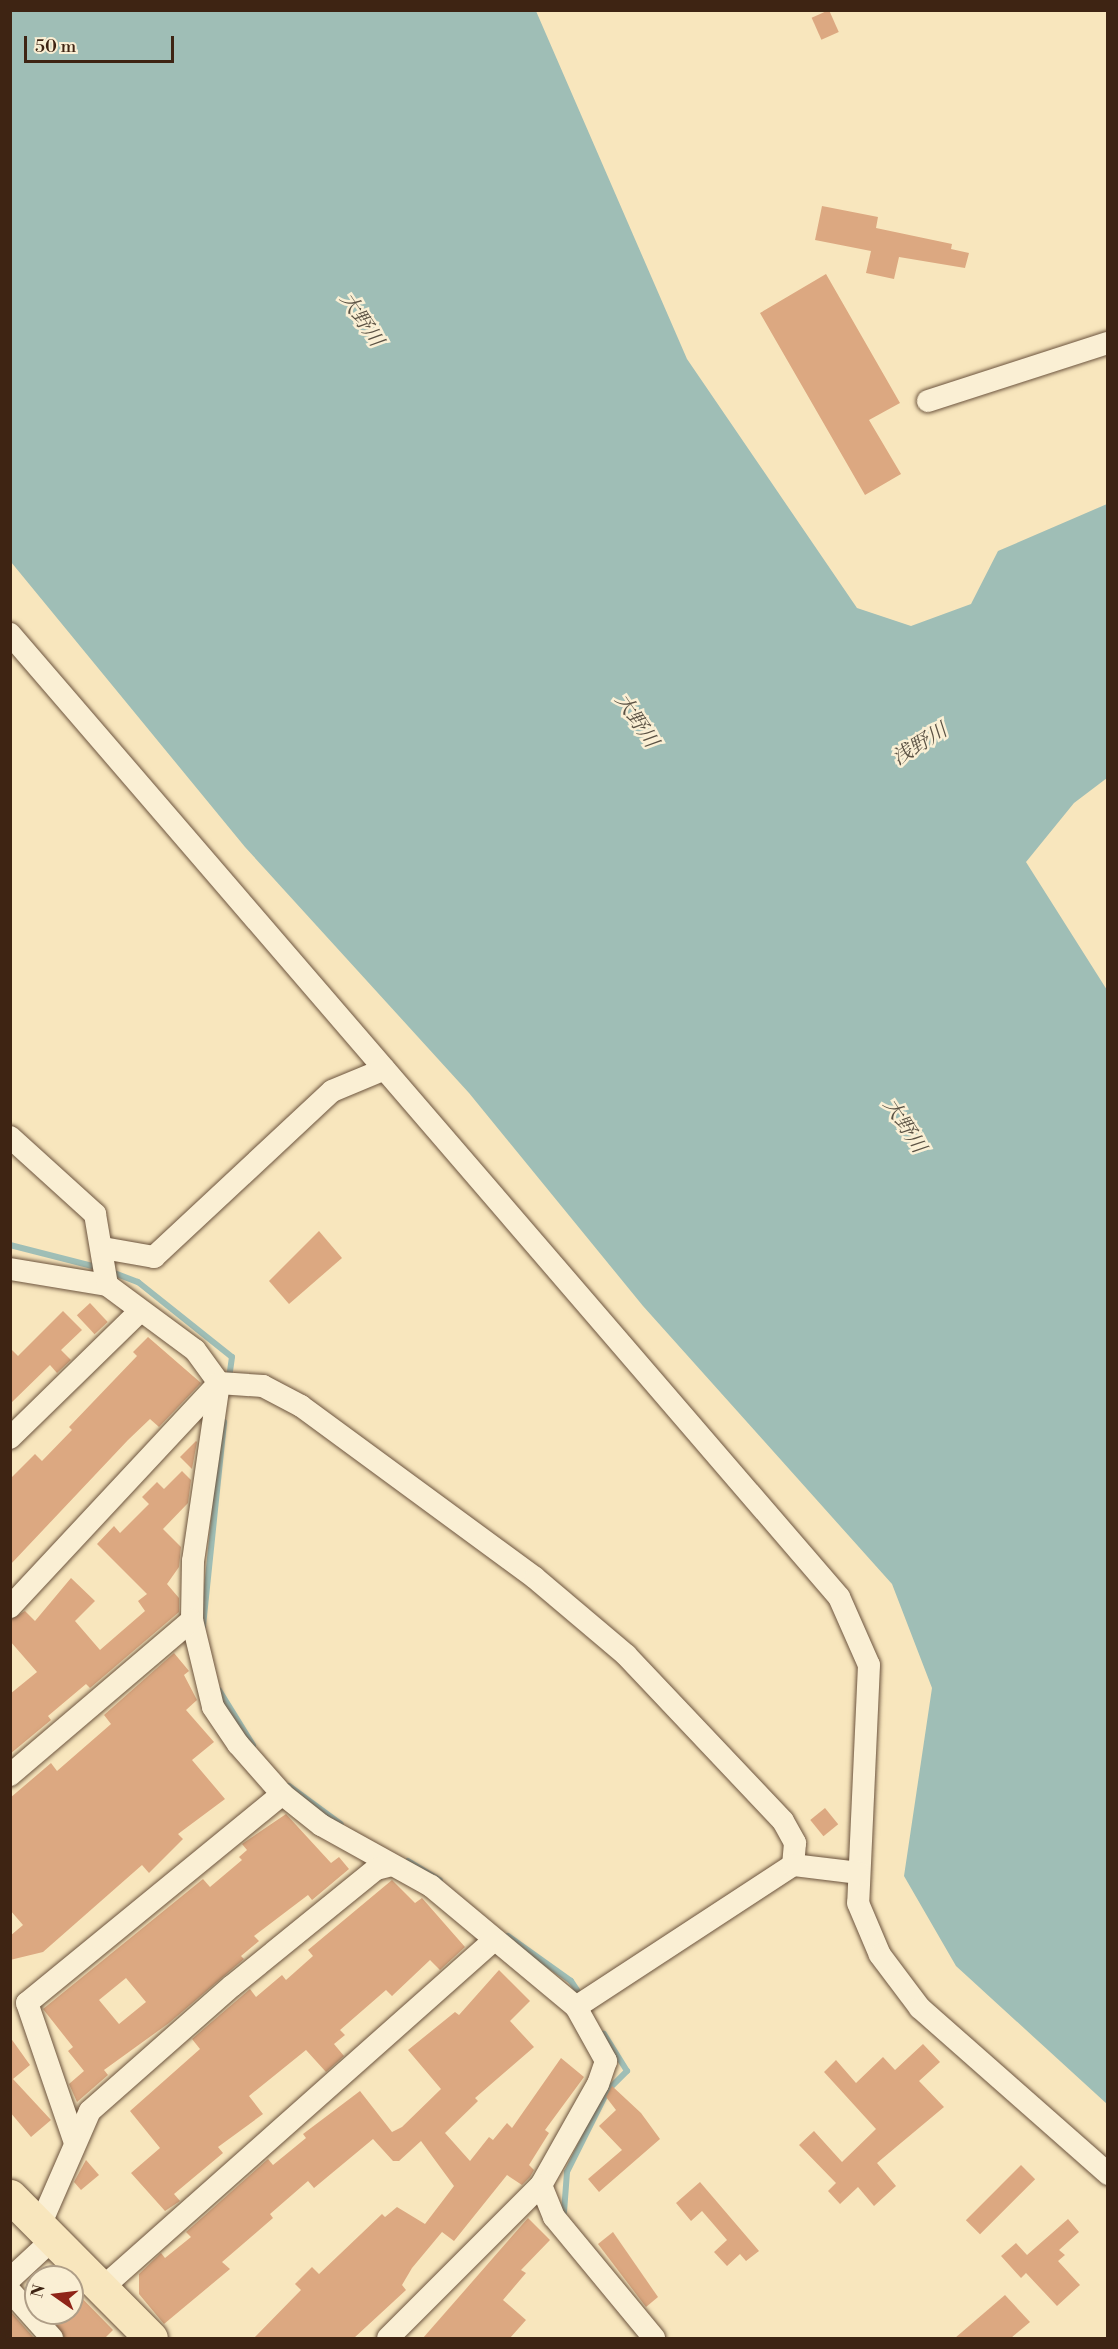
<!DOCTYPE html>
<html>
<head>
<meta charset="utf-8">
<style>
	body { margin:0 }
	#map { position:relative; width:1118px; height:2349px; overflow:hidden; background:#f8e6bd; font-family:"Libre Bodoni","Noto Serif JP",serif }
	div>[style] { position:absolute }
	.water>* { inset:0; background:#9fbeb6 }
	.stream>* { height:6px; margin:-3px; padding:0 3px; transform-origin:3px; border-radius:3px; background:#9fbeb6 }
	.building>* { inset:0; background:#dca881; transform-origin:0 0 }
	.roads { filter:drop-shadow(0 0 2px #6c543e) drop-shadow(0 0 2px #6c543e) }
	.street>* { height:22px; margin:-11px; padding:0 11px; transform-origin:11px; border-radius:11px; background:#faefd4 }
	.primary>* { height:33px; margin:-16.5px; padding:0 16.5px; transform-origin:16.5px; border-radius:16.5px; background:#f8e6bd }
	span { translate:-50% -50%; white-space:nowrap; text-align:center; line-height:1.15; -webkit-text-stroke:5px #faefd4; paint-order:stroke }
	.water-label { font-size:20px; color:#5b5244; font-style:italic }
	.frame { position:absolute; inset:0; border:12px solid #3e2413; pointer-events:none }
	.north { position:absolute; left:24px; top:2265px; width:60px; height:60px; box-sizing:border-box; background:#faefd4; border:2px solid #af9e87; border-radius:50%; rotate:284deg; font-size:16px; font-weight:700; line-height:24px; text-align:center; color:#3e2413 }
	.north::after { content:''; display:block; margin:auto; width:21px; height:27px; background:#8f2418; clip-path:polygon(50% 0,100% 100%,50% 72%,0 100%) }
	.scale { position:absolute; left:24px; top:36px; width:150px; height:27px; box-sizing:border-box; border:3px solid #3e2413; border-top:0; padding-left:8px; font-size:18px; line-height:21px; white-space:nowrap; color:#3e2413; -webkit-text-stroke:4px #faefd4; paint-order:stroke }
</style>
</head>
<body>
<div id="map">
	<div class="water">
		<i style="clip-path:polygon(10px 11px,536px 11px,687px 359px,857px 608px,911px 626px,971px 604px,998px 551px,1107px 504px,1107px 778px,1074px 803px,1026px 862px,1107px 990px,1107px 2104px,956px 1966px,904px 1876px,932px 1688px,892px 1584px,643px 1306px,469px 1093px,245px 847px,11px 562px)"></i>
	</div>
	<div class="stream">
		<i style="left:10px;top:1245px;width:93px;rotate:14.3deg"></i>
		<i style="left:109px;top:1271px;width:31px;rotate:21deg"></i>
		<i style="left:138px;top:1282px;width:120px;rotate:38.6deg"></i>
		<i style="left:232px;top:1357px;width:22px;rotate:98deg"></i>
		<i style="left:203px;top:1626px;width:205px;rotate:-84.1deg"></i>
		<i style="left:219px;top:1690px;width:65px;rotate:58.3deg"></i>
		<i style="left:289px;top:1786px;width:64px;rotate:36.2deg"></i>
		<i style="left:408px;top:1861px;width:37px;rotate:31deg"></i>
		<i style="left:508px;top:1936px;width:77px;rotate:35.5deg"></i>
		<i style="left:571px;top:1981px;width:11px;rotate:56deg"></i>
		<i style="left:564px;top:2212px;width:40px;rotate:-85.7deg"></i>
		<i style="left:567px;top:2172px;width:92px;rotate:-63.4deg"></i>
		<i style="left:608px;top:2090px;width:27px;rotate:-45deg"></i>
		<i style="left:627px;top:2071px;width:44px;rotate:-121.9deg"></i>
	</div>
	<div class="building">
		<i style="left:829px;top:10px;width:24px;height:19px;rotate:66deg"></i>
		<i style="clip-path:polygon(822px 206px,878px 217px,876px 228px,952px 244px,951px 249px,969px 253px,965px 268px,899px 257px,894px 279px,866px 273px,871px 251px,815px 240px)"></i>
		<i style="clip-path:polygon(826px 274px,900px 403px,869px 420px,901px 474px,865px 495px,760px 313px)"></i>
		<i style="clip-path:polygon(319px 1231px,342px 1258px,289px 1304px,269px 1281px)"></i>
		<i style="left:90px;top:1303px;width:26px;height:18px;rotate:47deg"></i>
		<i style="clip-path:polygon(63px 1311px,82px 1330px,61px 1350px,71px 1360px,57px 1373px,50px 1365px,10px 1404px,10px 1348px,18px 1356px)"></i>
		<i style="clip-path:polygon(148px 1337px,201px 1383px,159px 1427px,150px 1419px,128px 1440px,10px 1565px,10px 1479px,35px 1454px,42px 1461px,72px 1430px,69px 1427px,137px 1356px,133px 1352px)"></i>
		<i style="clip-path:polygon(196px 1441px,197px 1442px,192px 1469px,180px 1457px)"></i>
		<i style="clip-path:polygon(182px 1471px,191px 1480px,188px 1503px,163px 1529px,181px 1547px,179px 1567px,167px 1584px,179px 1598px,179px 1612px,90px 1688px,86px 1684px,48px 1716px,51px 1720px,10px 1754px,10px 1694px,37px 1672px,10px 1641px,10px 1620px,25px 1611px,35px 1621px,71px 1578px,95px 1601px,75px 1621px,100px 1650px,145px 1611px,138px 1601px,147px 1594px,97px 1544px,114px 1526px,120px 1533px,149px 1504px,142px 1497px,157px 1482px,164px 1489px)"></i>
		<i style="clip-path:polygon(174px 1653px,189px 1671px,184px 1675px,197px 1700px,186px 1710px,214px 1742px,192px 1760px,225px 1799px,178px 1834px,183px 1839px,149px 1873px,142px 1865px,43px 1952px,10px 1960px,10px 1936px,23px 1925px,10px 1910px,10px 1798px,51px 1763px,57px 1771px,111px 1724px,104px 1715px)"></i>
		<i style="left:825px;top:1808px;width:21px;height:19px;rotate:51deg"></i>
		<i style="clip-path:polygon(evenodd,286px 1814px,331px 1863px,339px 1857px,349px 1869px,312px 1900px,308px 1895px,254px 1936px,259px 1941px,241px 1956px,244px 1959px,169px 2023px,104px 2070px,108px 2075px,77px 2102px,69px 2084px,84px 2071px,68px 2051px,73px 2047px,43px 2009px,203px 1879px,210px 1887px,242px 1860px,239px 1857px,247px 1850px,242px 1844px,286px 1814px,126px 1978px,146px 2002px,119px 2024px,99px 2000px,126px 1978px)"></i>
		<i style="clip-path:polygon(392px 1880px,415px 1903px,422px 1898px,465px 1947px,440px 1970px,430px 1960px,392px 1996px,386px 1990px,340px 2030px,345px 2035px,334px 2044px,344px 2056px,326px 2072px,306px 2050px,249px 2096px,263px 2114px,218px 2147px,223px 2153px,174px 2194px,180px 2201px,165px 2211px,131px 2173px,160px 2148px,130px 2111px,200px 2049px,192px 2039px,250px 1989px,256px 1997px,282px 1975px,286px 1980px,313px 1956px,308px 1950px)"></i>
		<i style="clip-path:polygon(499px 1970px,530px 2001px,510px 2021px,534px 2047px,475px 2098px,478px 2101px,445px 2133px,470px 2161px,489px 2137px,493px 2140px,507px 2123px,512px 2128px,561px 2058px,584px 2077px,545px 2130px,549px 2133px,529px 2165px,534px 2170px,530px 2177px,522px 2185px,507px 2175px,454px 2241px,442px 2232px,412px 2268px,402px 2285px,406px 2290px,354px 2338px,254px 2338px,301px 2290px,295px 2284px,312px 2267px,319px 2274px,382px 2214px,385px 2217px,397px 2207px,425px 2224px,454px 2186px,421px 2141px,399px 2161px,393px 2161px,373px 2139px,314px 2188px,308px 2181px,270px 2214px,273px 2218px,222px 2262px,230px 2269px,164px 2324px,139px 2294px,139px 2274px,161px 2253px,165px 2258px,191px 2237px,186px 2232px,268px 2159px,273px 2165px,306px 2138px,303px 2134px,360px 2091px,392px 2132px,402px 2127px,441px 2089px,408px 2050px,455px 2012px,459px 2015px)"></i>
		<i style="clip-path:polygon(10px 2037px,30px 2065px,13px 2079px,51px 2120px,31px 2137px,10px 2112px)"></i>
		<i style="clip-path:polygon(923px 2044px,940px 2062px,919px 2081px,944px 2107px,877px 2163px,896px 2186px,874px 2206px,858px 2187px,840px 2204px,828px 2191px,836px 2183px,799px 2145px,814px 2131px,842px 2162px,876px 2129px,824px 2072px,836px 2060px,856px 2083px,883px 2057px,895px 2070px)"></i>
		<i style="clip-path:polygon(612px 2086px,641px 2113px,660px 2139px,599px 2192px,588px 2179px,622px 2150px,599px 2126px,616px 2110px,606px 2097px)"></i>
		<i style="clip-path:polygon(86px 2160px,99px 2175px,81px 2190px,74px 2182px)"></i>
		<i style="left:1021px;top:2165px;width:20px;height:78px;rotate:45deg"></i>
		<i style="clip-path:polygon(700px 2182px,759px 2251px,746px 2261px,740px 2254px,727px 2266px,714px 2252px,727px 2240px,702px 2211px,691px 2221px,676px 2203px)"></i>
		<i style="clip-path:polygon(528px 2218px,550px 2240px,521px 2270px,526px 2273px,503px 2300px,526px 2320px,510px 2338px,423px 2338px)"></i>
		<i style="clip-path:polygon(1068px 2219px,1079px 2232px,1059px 2250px,1065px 2255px,1058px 2261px,1080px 2285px,1057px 2306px,1026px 2273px,1021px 2278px,1001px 2256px,1016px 2243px,1027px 2255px)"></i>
		<i style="clip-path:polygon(613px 2232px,658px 2297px,646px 2307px,598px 2244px)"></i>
		<i style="clip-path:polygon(72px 2288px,113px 2330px,105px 2338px,65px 2338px,48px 2313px,72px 2313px)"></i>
		<i style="clip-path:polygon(1005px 2295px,1030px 2322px,1011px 2338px,955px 2338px)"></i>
		<i style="clip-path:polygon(10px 2313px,12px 2313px,34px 2338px,10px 2338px)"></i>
	</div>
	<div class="roads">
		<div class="street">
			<i style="left:928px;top:401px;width:189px;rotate:-17.9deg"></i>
			<i style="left:10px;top:634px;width:1271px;rotate:49.28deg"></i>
			<i style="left:839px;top:1597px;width:74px;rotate:66.2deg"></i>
			<i style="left:869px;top:1665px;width:238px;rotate:92.6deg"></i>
			<i style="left:858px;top:1903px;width:56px;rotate:67.1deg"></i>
			<i style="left:880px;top:1955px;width:66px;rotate:53deg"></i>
			<i style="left:920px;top:2008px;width:251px;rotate:41.4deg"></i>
			<i style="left:10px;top:1137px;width:115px;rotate:42.2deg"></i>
			<i style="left:95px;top:1214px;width:72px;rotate:80.4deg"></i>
			<i style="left:103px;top:1248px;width:52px;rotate:10deg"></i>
			<i style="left:154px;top:1257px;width:243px;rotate:-43deg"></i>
			<i style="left:332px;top:1091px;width:57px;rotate:-22.5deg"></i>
			<i style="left:10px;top:1269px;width:98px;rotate:9.4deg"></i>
			<i style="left:107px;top:1285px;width:109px;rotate:36.5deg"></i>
			<i style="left:195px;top:1350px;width:41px;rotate:54deg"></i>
			<i style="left:219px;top:1383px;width:180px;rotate:98.3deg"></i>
			<i style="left:193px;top:1561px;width:59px;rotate:91deg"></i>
			<i style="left:192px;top:1620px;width:89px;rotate:76.4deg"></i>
			<i style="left:213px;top:1707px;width:45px;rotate:56deg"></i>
			<i style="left:238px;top:1744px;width:67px;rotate:48.7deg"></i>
			<i style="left:282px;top:1794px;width:50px;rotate:38.5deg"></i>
			<i style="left:321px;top:1825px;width:126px;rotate:29deg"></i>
			<i style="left:431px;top:1886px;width:189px;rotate:39.8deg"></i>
			<i style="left:576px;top:2007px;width:62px;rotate:60.9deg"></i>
			<i style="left:606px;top:2061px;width:24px;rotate:109deg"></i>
			<i style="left:598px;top:2084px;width:116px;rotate:119.4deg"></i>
			<i style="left:541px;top:2185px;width:216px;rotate:135deg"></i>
			<i style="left:10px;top:1438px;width:182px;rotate:-44.3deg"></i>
			<i style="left:10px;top:1607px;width:306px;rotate:-47deg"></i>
			<i style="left:219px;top:1383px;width:44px;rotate:3.9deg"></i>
			<i style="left:263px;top:1386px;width:43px;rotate:27.8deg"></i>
			<i style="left:301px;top:1406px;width:290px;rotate:36.3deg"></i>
			<i style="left:535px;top:1578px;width:119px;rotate:40.2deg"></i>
			<i style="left:626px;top:1655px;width:228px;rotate:46.6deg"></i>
			<i style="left:783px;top:1821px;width:25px;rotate:61deg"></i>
			<i style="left:795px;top:1843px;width:22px;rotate:95deg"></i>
			<i style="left:10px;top:1775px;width:239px;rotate:-40.4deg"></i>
			<i style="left:576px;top:2007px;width:259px;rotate:-33.2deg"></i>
			<i style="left:793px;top:1865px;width:66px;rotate:6.9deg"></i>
			<i style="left:74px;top:2140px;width:145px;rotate:-108.9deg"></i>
			<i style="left:27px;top:2003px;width:330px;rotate:-39.3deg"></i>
			<i style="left:541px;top:2185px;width:35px;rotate:68deg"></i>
			<i style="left:554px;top:2217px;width:157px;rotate:50.4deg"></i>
			<i style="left:41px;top:2223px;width:122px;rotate:-66.4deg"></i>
			<i style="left:90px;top:2111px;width:189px;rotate:-41.4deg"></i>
			<i style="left:232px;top:1986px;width:186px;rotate:-39.1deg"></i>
			<i style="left:376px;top:1869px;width:16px;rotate:-14deg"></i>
			<i style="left:10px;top:2279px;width:57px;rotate:-42.9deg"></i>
			<i style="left:101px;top:2289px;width:524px;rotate:-41.6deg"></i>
			<i style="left:10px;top:2291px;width:63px;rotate:48.2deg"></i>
		</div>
		<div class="primary">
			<i style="left:10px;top:2196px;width:200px;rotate:45.2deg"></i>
		</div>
	</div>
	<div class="water-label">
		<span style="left:361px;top:320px;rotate:56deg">大野川</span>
		<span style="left:636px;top:721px;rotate:56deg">大野川</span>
		<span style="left:920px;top:745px;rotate:-32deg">浅野川</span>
		<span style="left:904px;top:1126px;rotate:57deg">大野川</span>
	</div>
	<div class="frame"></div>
	<div class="north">N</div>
	<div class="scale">50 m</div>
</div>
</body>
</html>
